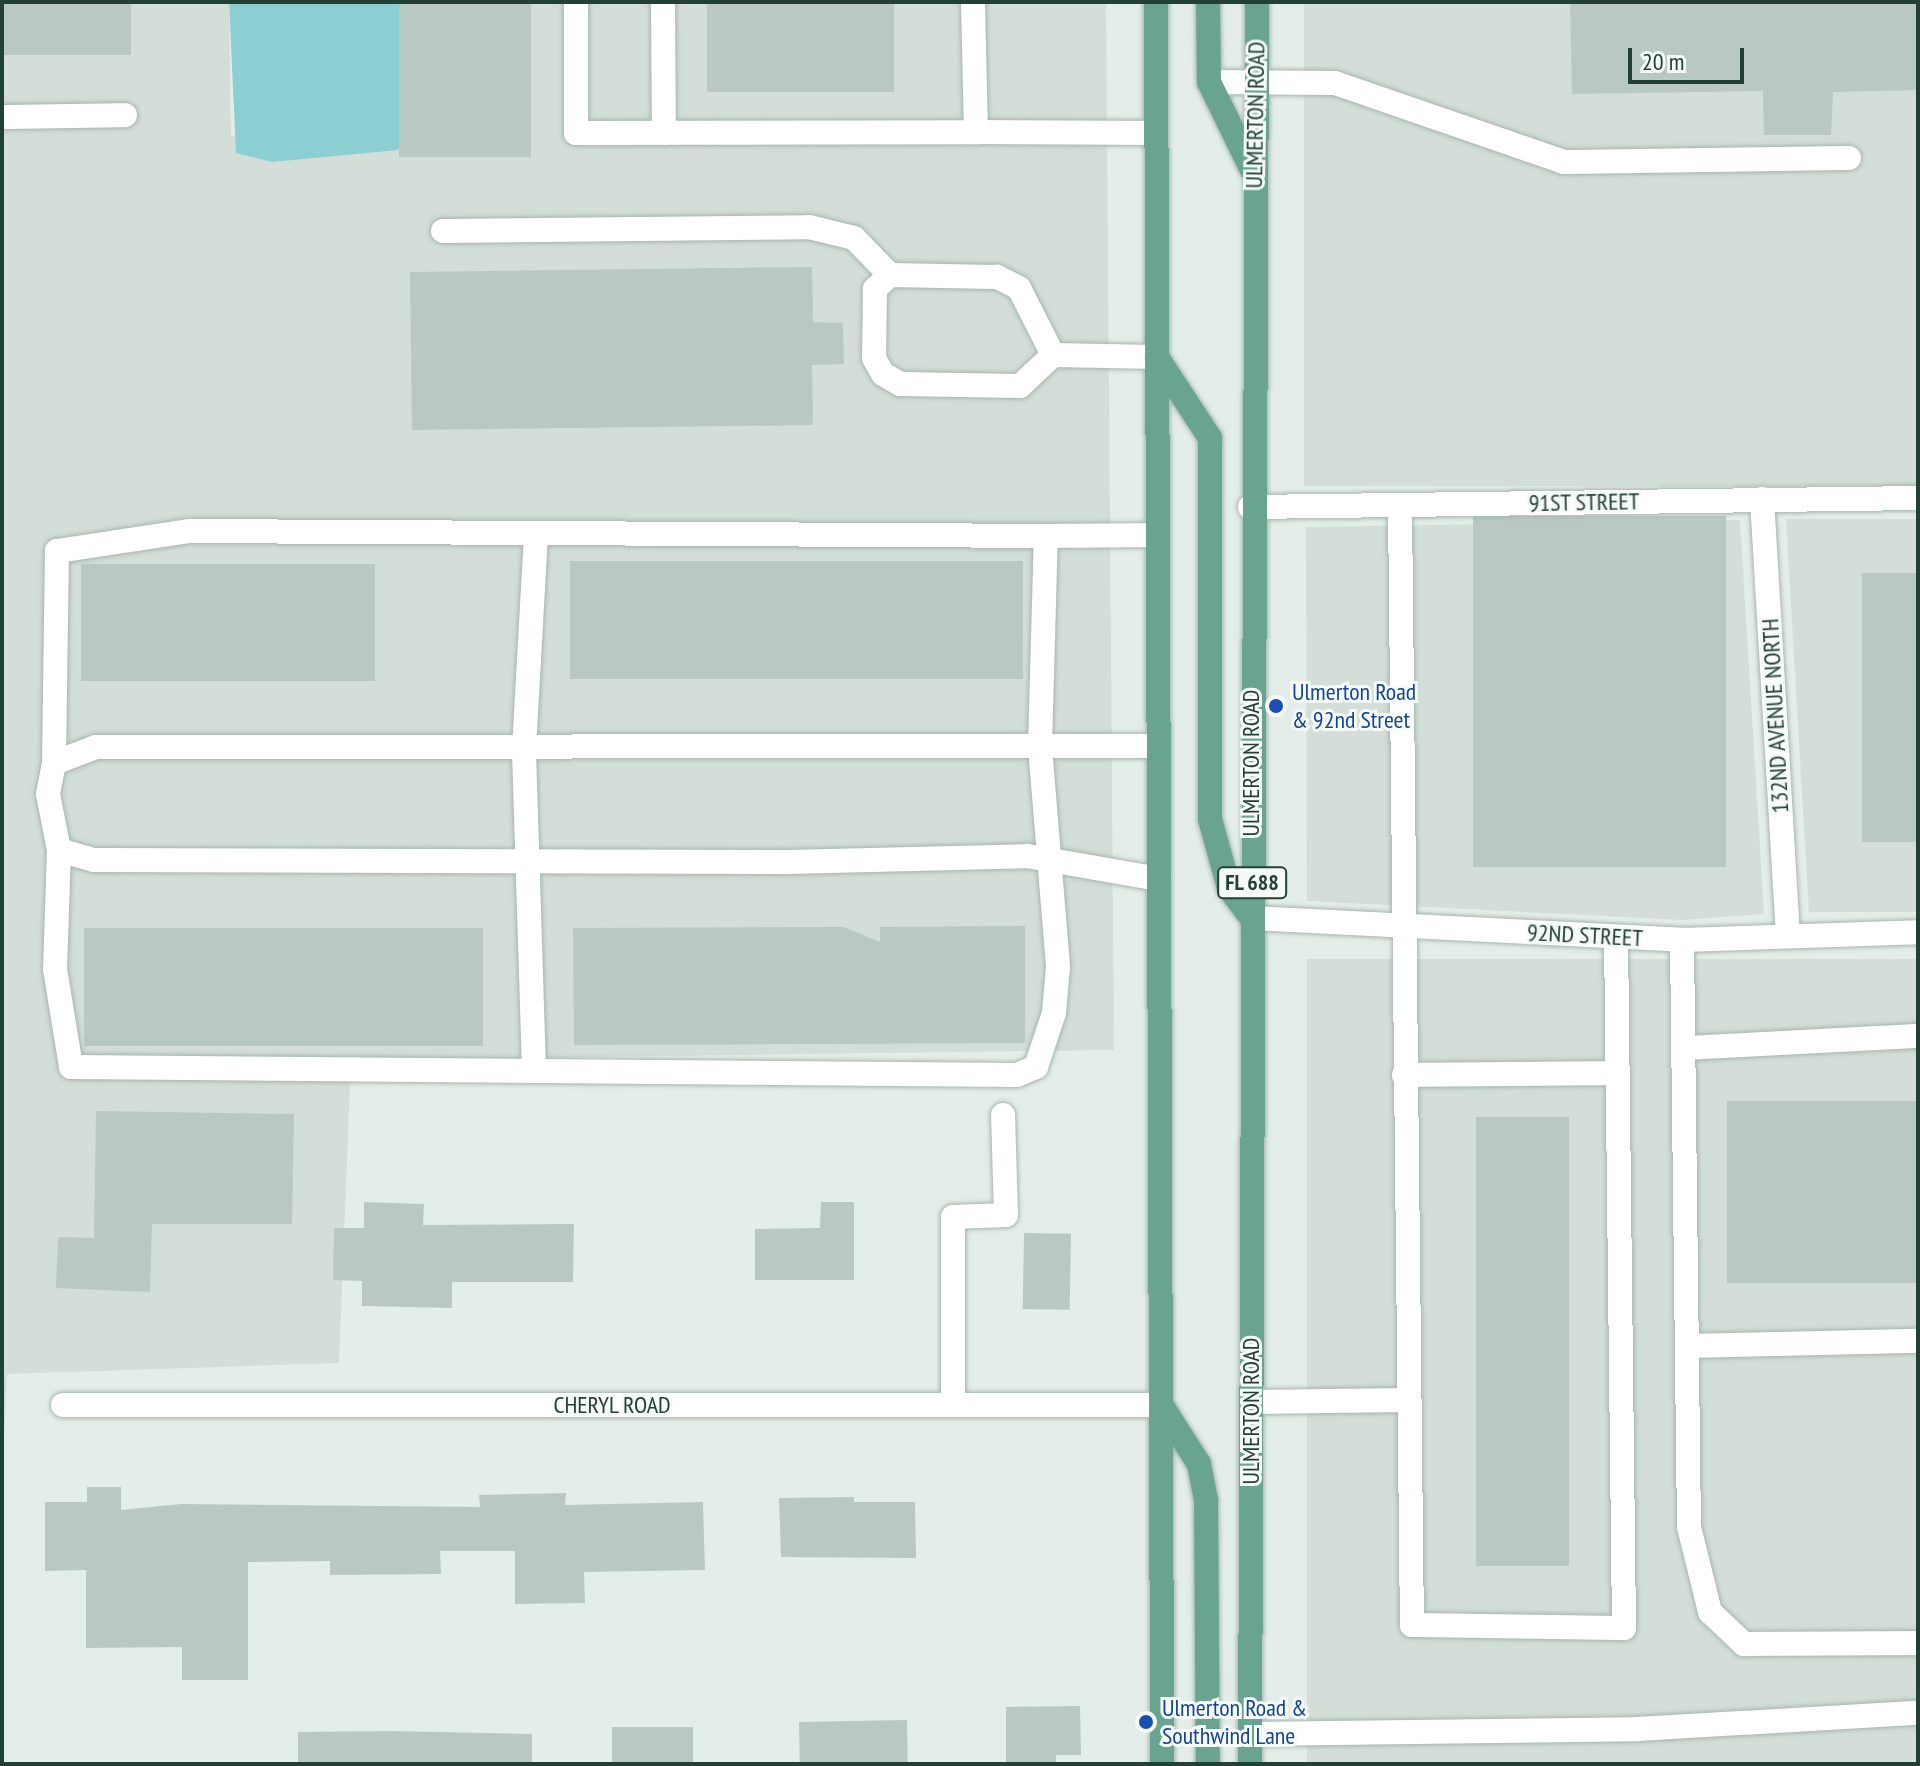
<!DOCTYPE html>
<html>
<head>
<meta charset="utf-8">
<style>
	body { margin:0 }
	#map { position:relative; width:1920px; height:1766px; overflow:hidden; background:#e4eee8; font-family:"PT Sans Narrow",sans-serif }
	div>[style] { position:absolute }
	.built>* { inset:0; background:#d2ded7; transform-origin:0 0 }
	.water>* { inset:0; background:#8bcfd3 }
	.building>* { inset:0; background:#b9c9c1; transform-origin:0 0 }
	.roads { filter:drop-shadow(0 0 2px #a6b6af) drop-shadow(0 0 2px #a6b6af) }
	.minor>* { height:24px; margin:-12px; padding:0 12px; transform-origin:12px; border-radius:12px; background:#fff }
	.major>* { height:24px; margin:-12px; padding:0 12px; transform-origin:12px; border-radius:12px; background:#68a48f }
	.dots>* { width:22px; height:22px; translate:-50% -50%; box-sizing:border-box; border:4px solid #f5faf7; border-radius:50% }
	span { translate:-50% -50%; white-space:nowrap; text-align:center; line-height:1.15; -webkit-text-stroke:6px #f5faf7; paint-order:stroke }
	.shield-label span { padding:2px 6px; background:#f5faf7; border:2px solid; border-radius:6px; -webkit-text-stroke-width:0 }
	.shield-label { font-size:22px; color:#234035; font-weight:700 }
	.street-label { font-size:24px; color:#234035 }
	.transit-label { font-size:24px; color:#164399 }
	.left { translate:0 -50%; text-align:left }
	.frame { position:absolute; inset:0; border:4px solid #234035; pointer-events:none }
	.scale { position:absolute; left:1628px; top:48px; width:116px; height:36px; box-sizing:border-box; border:4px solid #234035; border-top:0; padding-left:10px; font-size:24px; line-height:28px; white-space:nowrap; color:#234035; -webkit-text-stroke:6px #f5faf7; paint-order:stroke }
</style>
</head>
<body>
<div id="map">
	<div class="built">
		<i style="clip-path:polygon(2px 2px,229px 2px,231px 137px,404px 2px,1106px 2px,1114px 1050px,351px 1060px,339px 1363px,7px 1374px,2px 1483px)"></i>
		<i style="left:1304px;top:2px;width:614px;height:484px"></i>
		<i style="clip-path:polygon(1786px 519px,1918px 519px,1918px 912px,1809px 912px)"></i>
		<i style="clip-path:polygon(1740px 520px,1764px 914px,1682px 920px,1307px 901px,1306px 527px)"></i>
		<i style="left:1918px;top:959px;width:805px;height:611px;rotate:90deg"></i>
	</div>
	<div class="water">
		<i style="clip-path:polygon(229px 2px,404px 2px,405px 130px,398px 150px,272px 162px,236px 153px)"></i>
	</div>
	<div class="building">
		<i style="left:2px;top:2px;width:129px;height:53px"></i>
		<i style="left:399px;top:2px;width:132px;height:155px"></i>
		<i style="left:707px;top:2px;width:187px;height:90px"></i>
		<i style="clip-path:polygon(1570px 2px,1918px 2px,1918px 90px,1833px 92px,1831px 135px,1764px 135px,1763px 91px,1572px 94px)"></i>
		<i style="clip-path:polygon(812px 267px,813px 322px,843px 323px,844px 364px,812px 365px,813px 425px,412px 430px,410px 272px)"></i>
		<i style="left:1726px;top:516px;width:351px;height:253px;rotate:90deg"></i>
		<i style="left:570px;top:561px;width:453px;height:118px"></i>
		<i style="left:81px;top:564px;width:294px;height:117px"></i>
		<i style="left:1918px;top:573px;width:269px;height:56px;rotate:90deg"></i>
		<i style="clip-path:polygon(1025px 926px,1025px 1043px,574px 1045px,573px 928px,844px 927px,880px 942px,880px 927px)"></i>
		<i style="left:483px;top:928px;width:118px;height:399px;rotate:90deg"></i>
		<i style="left:1918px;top:1101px;width:182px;height:191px;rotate:90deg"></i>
		<i style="clip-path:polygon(96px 1111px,294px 1114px,292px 1224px,152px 1224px,150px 1292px,56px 1288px,58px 1237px,94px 1238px)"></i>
		<i style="left:1476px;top:1117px;width:93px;height:449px"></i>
		<i style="clip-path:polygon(364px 1202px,424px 1204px,423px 1225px,574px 1224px,573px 1282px,452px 1282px,452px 1308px,362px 1306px,362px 1281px,333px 1280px,334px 1228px,364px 1228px)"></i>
		<i style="clip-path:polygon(821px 1202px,854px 1202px,854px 1280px,755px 1280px,755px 1229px,820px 1228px)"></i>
		<i style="left:1024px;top:1233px;width:47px;height:76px;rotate:1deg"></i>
		<i style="clip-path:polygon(87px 1487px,121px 1487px,121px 1510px,181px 1504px,480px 1507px,479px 1495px,566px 1493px,565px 1505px,703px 1502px,705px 1570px,584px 1572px,585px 1603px,515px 1604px,515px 1551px,440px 1551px,441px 1574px,330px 1575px,330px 1561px,248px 1562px,248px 1680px,182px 1680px,182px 1647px,86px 1648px,86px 1570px,45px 1571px,45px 1502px,87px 1502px)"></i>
		<i style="clip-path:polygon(854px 1497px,854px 1502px,915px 1502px,916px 1558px,781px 1557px,779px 1498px)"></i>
		<i style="clip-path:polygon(1080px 1706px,1081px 1755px,1056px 1755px,1056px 1764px,1006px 1764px,1006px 1707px)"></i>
		<i style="left:907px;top:1720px;width:44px;height:108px;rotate:89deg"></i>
		<i style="left:693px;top:1727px;width:37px;height:81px;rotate:90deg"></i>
		<i style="clip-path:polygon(388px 1731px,532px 1734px,532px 1764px,298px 1764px,298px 1732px)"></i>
	</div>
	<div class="roads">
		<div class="minor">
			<i style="left:576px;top:2px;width:131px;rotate:90deg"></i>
			<i style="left:576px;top:133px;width:400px;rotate:-0.1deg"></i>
			<i style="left:663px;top:2px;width:131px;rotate:89.6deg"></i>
			<i style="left:973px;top:2px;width:130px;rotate:88.7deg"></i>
			<i style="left:976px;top:132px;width:180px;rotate:0.3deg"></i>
			<i style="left:1209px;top:82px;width:126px;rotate:0.5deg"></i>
			<i style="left:1335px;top:83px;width:242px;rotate:19deg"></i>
			<i style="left:1564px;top:162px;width:285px;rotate:-0.8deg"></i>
			<i style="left:2px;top:117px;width:123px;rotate:-0.9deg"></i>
			<i style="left:443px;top:231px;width:366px;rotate:-0.6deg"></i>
			<i style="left:809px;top:227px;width:46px;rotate:13.7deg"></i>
			<i style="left:854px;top:238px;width:52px;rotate:45.8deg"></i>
			<i style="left:1053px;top:355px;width:75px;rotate:-116.9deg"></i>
			<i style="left:1019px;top:288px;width:25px;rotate:-153deg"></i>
			<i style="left:997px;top:277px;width:107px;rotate:-178.9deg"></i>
			<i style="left:890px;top:275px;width:21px;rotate:137deg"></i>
			<i style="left:875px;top:289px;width:69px;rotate:90.8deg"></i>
			<i style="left:874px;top:358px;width:18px;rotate:61deg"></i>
			<i style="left:883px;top:374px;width:20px;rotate:30deg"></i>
			<i style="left:900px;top:384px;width:120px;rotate:1deg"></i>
			<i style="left:1020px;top:386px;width:45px;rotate:-43.2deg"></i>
			<i style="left:1053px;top:355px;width:104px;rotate:1.1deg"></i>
			<i style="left:1762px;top:499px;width:434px;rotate:86.6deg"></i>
			<i style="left:1400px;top:505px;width:1120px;rotate:89.39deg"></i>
			<i style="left:1412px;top:1625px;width:212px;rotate:0.8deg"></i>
			<i style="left:1624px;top:1628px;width:691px;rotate:-90.66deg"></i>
			<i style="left:1250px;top:507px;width:668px;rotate:-0.77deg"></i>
			<i style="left:1159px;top:746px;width:1063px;rotate:179.95deg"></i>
			<i style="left:96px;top:747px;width:45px;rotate:159.1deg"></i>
			<i style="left:54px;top:763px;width:32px;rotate:101deg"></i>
			<i style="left:48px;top:794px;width:57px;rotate:78.9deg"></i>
			<i style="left:59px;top:850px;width:36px;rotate:16deg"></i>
			<i style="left:94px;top:860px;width:693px;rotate:0.17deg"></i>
			<i style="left:787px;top:862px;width:240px;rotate:-1.4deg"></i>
			<i style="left:1027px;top:856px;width:134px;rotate:9.9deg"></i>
			<i style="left:54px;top:763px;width:212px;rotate:-89.2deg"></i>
			<i style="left:57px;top:551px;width:134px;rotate:-8.6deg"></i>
			<i style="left:189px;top:531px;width:857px;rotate:0.33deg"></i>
			<i style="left:59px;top:850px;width:119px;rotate:91.9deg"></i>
			<i style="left:55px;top:969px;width:99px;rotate:80.7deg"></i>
			<i style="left:71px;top:1067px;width:946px;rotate:0.48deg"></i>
			<i style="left:1017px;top:1075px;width:21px;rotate:-23deg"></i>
			<i style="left:1036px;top:1067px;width:57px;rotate:-71.6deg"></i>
			<i style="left:1054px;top:1013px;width:47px;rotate:-85.1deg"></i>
			<i style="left:1058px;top:966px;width:221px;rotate:-94.7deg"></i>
			<i style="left:1040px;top:746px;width:210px;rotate:-88.4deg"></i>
			<i style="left:1046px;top:536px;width:112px;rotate:-0.5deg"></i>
			<i style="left:1252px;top:918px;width:431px;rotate:2.9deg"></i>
			<i style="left:1682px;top:940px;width:236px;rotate:-1.9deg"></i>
			<i style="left:1682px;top:940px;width:587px;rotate:89.32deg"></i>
			<i style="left:1689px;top:1527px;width:88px;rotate:76.1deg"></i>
			<i style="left:1710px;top:1612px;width:47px;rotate:43.3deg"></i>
			<i style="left:1744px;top:1644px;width:174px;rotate:-0.3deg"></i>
			<i style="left:1686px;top:1048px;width:232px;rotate:-3deg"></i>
			<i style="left:534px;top:1070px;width:321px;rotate:-91.8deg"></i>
			<i style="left:524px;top:749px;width:216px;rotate:-86.8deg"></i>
			<i style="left:1404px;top:1075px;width:213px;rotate:-0.5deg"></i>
			<i style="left:1689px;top:1346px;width:229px;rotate:-1.3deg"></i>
			<i style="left:1251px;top:1402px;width:158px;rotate:-0.7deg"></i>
			<i style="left:63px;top:1405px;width:1098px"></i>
			<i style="left:953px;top:1405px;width:188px;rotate:-90deg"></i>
			<i style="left:953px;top:1217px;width:53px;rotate:-2.2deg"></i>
			<i style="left:1006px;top:1215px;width:100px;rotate:-91.7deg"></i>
			<i style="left:1250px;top:1734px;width:387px;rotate:-0.7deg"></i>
			<i style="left:1637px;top:1729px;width:281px;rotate:-3.3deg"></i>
		</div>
		<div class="major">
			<i style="left:1156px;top:2px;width:1762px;rotate:89.8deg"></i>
			<i style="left:1208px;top:2px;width:80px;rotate:89.3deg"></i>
			<i style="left:1209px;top:82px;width:98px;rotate:64deg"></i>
			<i style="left:1157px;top:357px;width:97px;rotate:56.8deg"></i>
			<i style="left:1210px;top:438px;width:381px;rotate:90deg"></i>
			<i style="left:1210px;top:819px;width:72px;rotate:74.6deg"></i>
			<i style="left:1229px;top:888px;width:38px;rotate:53deg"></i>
			<i style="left:1162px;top:1406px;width:69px;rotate:57.5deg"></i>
			<i style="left:1199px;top:1464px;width:38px;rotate:79deg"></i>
			<i style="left:1206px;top:1501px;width:263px;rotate:89.6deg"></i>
			<i style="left:1250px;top:1764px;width:1762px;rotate:-89.77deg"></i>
		</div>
	</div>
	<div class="dots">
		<i style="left:1276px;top:706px;background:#1a4fb4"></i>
		<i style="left:1146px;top:1722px;background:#1a4fb4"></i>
	</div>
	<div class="shield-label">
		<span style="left:1252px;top:883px">FL 688</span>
	</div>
	<div class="street-label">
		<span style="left:1255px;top:115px;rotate:-89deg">ULMERTON ROAD</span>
		<span style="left:1584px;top:502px;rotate:-1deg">91ST STREET</span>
		<span style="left:1775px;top:716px;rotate:-93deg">132ND AVENUE NORTH</span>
		<span style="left:1251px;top:763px;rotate:-90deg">ULMERTON ROAD</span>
		<span style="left:1585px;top:935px;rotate:3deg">92ND STREET</span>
		<span style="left:612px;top:1405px">CHERYL ROAD</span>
		<span style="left:1251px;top:1411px;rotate:-90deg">ULMERTON ROAD</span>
	</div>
	<div class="transit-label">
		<span class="left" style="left:1292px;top:706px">Ulmerton Road<br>&amp; 92nd Street</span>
		<span class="left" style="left:1162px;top:1722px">Ulmerton Road &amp;<br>Southwind Lane</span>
	</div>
	<div class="frame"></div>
	<div class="scale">20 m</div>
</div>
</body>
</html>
